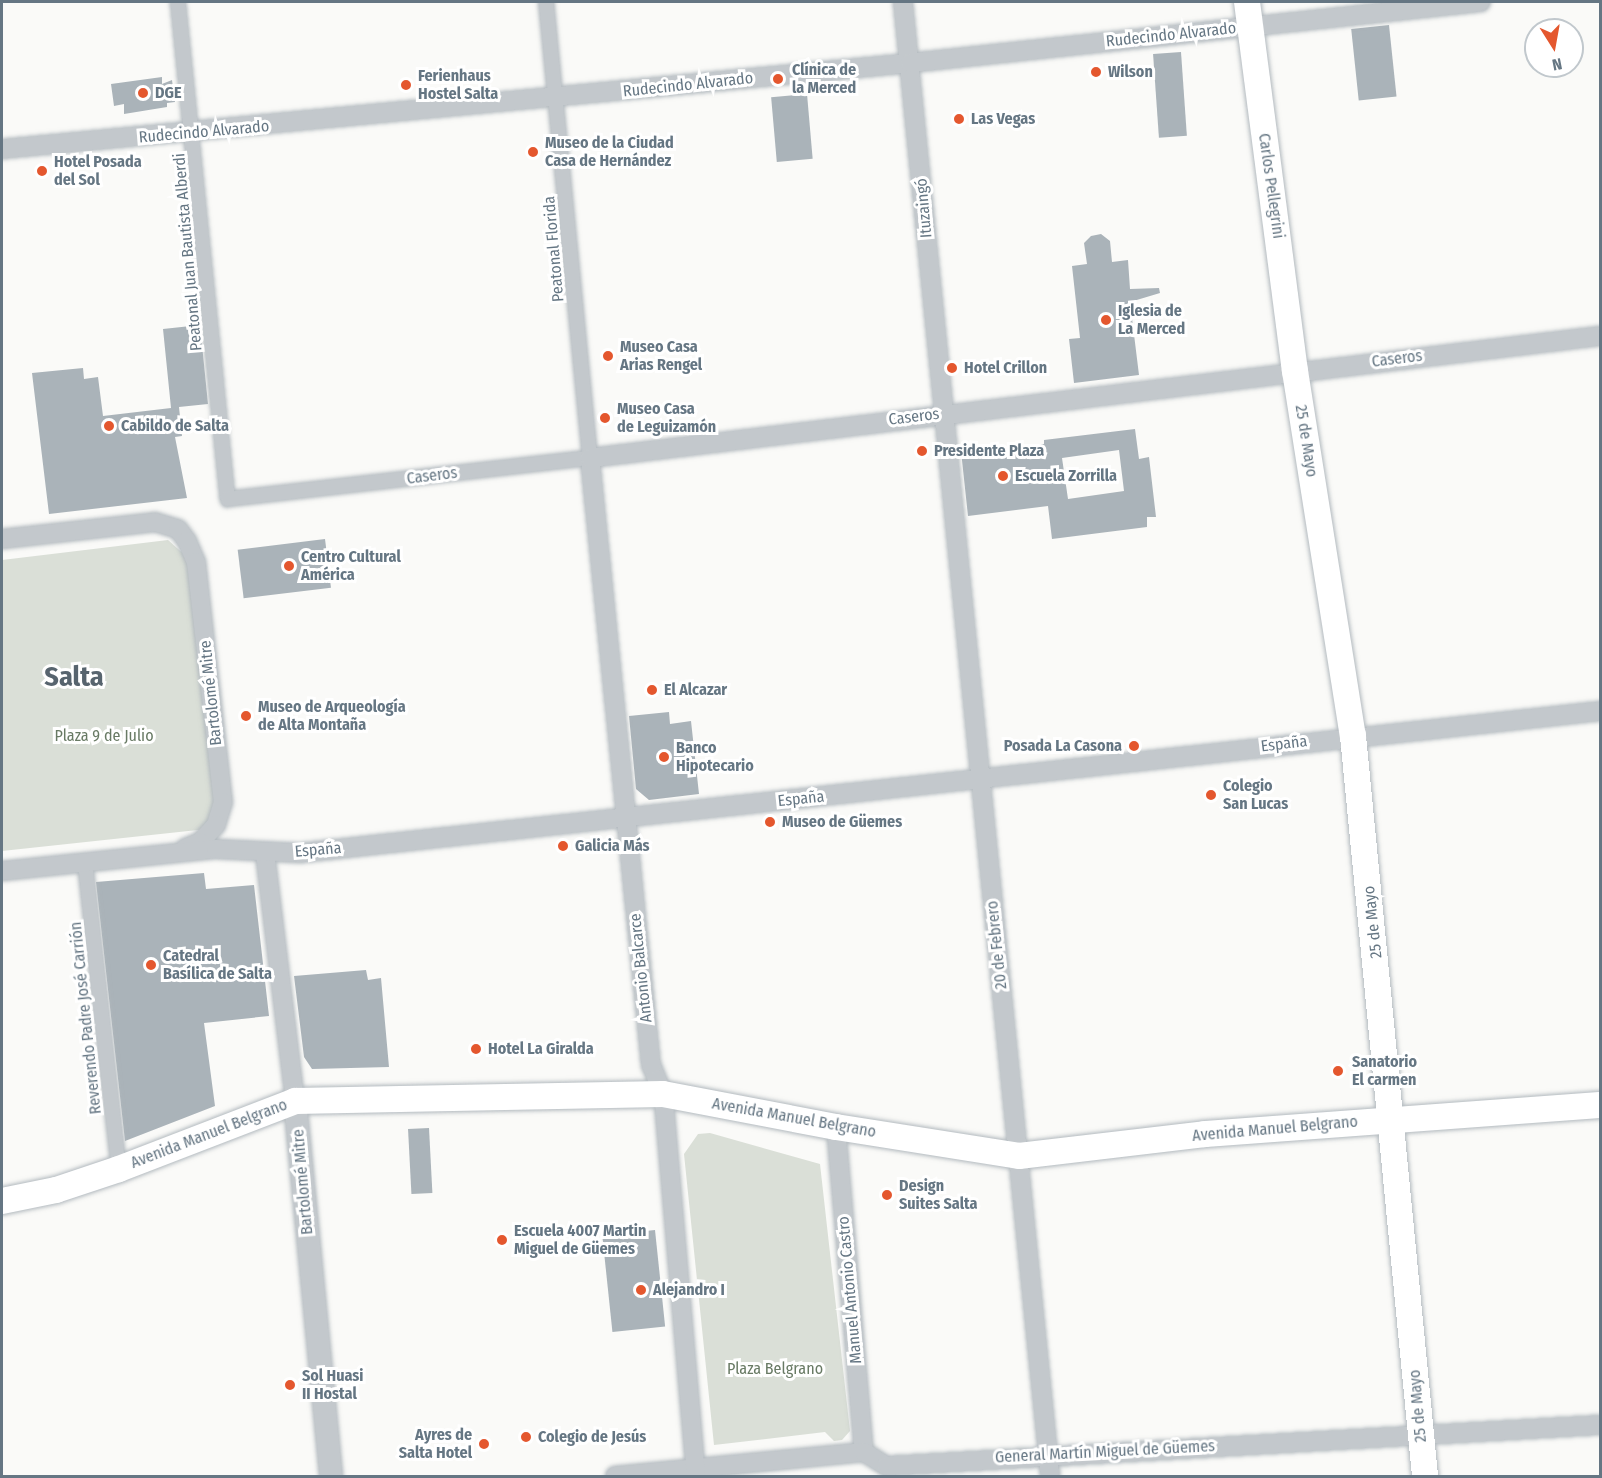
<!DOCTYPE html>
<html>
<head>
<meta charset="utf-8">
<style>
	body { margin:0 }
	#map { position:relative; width:1602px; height:1478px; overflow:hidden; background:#fafaf8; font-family:"Fira Sans Condensed",sans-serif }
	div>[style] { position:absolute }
	.green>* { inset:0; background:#dadfd7 }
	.building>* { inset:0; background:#aab3b9; transform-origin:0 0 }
	.roads { filter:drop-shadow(0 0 2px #b3babf) drop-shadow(0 0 2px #b3babf) }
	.pedestrian>* { height:14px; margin:-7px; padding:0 7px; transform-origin:7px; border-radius:7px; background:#c3c8cc }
	.minor>* { height:18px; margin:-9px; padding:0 9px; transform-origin:9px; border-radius:9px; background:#c3c8cc }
	.tertiary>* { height:22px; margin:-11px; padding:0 11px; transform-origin:11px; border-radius:11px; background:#c3c8cc }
	.secondary>* { height:26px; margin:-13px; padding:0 13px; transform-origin:13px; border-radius:13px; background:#fff }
	.dots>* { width:16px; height:16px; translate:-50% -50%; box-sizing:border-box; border:3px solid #fff; border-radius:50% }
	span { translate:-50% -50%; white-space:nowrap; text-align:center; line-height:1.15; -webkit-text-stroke:6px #fff; paint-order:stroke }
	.street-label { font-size:16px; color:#657683 }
	.poi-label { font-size:16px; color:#657683; font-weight:700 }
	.left { translate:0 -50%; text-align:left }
	.right { translate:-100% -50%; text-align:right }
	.park-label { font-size:16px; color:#687a64 }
	.town-label { font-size:28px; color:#57646e; font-weight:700 }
	.frame { position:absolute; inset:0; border:3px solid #657683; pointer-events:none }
	.north { position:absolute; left:1524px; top:18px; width:60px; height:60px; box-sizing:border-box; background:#fff; border:2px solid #c1c8cd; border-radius:50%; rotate:169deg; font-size:16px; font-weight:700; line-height:24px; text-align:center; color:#657683 }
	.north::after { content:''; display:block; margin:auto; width:21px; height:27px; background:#e4572e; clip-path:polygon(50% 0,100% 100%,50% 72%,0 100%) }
</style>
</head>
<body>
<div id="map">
	<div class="green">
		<i style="clip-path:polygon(168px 540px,187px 557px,215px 806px,207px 829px,2px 851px,2px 560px)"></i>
		<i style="clip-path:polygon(710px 1133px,820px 1164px,850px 1431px,842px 1440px,834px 1441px,825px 1432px,714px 1445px,684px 1154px,698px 1134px)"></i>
	</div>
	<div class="building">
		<i style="left:1389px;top:25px;width:72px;height:38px;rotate:84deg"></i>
		<i style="left:1181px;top:52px;width:84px;height:28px;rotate:86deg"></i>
		<i style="clip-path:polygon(162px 77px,162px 84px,172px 80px,175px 102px,167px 103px,167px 107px,124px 114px,124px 104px,114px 106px,111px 84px)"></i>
		<i style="left:807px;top:94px;width:65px;height:36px;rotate:85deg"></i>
		<i style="clip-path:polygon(1101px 234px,1110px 241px,1112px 262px,1128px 260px,1130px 289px,1159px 288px,1160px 293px,1130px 302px,1139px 375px,1074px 383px,1069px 339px,1080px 338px,1072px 266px,1087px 264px,1084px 243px,1091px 236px)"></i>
		<i style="clip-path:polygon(200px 325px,208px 404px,179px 407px,182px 436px,175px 437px,187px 498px,49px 514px,32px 373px,83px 368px,84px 379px,98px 377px,103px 416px,171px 408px,163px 329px)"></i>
		<i style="clip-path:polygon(evenodd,1135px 429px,1139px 459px,1149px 457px,1156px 517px,1147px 517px,1147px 527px,1052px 539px,1048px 506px,968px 516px,961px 451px,1044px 444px,1044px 440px,1135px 429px,1119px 450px,1124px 491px,1068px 499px,1062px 458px,1119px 450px)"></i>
		<i style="left:325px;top:539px;width:49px;height:88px;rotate:83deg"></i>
		<i style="clip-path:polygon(669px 712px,670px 724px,691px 721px,699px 794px,649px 800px,636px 789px,629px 716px)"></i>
		<i style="clip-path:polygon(204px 873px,206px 889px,254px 885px,269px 1016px,204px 1023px,215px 1106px,125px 1141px,96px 882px)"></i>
		<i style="clip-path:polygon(366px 970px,368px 980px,381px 978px,389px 1067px,312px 1069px,304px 1057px,294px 976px)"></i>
		<i style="left:429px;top:1128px;width:65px;height:21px;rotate:87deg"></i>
		<i style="left:655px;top:1230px;width:97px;height:53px;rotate:84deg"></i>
	</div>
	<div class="roads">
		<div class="pedestrian">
			<i style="left:178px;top:2px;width:500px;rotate:84.3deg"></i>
			<i style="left:228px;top:499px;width:364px;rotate:-6.5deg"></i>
			<i style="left:590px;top:458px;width:458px;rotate:-95.5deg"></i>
			<i style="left:85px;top:863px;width:308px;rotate:83.7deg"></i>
		</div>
		<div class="minor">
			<i style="left:903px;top:2px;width:1481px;rotate:84.3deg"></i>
			<i style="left:2px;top:149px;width:912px;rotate:-5.41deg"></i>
			<i style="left:910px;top:63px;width:574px;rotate:-6.1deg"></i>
			<i style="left:2px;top:539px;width:154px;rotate:-6.3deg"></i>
			<i style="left:155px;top:522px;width:24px;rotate:17deg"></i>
			<i style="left:178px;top:529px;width:15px;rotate:53deg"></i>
			<i style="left:187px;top:541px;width:23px;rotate:67deg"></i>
			<i style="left:196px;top:562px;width:242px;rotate:83.6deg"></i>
			<i style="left:223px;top:802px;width:24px;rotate:107deg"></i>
			<i style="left:216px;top:825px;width:23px;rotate:133deg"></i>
			<i style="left:200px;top:842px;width:16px;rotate:158deg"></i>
			<i style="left:265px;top:853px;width:250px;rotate:83.1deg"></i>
			<i style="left:2px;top:871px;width:215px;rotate:-5.9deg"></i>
			<i style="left:216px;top:849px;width:84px;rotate:2.7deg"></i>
			<i style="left:300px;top:853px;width:1308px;rotate:-6.23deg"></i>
			<i style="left:836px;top:1127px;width:326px;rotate:85.1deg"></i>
			<i style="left:615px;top:1476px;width:250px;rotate:-5.5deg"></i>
			<i style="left:864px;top:1452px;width:26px;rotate:32deg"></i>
			<i style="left:886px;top:1466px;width:715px;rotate:-3.29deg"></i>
			<i style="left:696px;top:1476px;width:383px;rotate:-94.9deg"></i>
			<i style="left:663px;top:1094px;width:31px;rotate:-112deg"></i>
			<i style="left:651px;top:1065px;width:610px;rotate:-95.74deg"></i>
			<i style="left:590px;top:458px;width:1017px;rotate:-6.89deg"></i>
		</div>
		<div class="tertiary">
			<i style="left:295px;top:1101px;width:377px;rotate:84.5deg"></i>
		</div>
		<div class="secondary">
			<i style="left:1247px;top:2px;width:372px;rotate:82.6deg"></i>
			<i style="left:1295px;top:371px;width:370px;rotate:81deg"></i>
			<i style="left:1353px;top:736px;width:743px;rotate:84.44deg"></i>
			<i style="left:2px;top:1201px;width:55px;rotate:-11.5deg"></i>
			<i style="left:56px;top:1190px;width:66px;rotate:-18.4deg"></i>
			<i style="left:119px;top:1169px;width:189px;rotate:-21.1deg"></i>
			<i style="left:295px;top:1101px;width:368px;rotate:-1.1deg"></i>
			<i style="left:663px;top:1094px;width:176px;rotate:10.8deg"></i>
			<i style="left:836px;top:1127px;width:185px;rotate:9deg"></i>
			<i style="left:1019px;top:1156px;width:187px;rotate:-6.7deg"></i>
			<i style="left:1205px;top:1134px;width:396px;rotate:-4.2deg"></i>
		</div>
	</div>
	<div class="dots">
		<i style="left:1096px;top:72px;background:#e4572e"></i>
		<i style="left:778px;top:79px;background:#e4572e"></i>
		<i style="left:406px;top:85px;background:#e4572e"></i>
		<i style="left:143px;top:93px;background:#e4572e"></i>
		<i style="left:959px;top:119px;background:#e4572e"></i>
		<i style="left:533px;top:152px;background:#e4572e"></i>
		<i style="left:42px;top:171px;background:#e4572e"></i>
		<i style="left:1106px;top:320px;background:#e4572e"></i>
		<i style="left:608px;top:356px;background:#e4572e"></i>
		<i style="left:952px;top:368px;background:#e4572e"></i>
		<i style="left:605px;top:418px;background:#e4572e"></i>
		<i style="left:109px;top:426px;background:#e4572e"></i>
		<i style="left:922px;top:451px;background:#e4572e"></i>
		<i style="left:1003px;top:476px;background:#e4572e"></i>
		<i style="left:289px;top:566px;background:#e4572e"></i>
		<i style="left:652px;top:690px;background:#e4572e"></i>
		<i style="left:246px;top:716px;background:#e4572e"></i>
		<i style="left:1134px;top:746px;background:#e4572e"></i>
		<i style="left:664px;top:757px;background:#e4572e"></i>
		<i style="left:1211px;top:795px;background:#e4572e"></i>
		<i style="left:770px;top:822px;background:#e4572e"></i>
		<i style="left:563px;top:846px;background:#e4572e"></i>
		<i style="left:151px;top:965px;background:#e4572e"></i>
		<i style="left:476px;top:1049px;background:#e4572e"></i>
		<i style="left:1338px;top:1071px;background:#e4572e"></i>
		<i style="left:887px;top:1195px;background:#e4572e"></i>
		<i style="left:502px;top:1240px;background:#e4572e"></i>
		<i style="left:641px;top:1290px;background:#e4572e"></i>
		<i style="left:290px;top:1385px;background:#e4572e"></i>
		<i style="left:526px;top:1437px;background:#e4572e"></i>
		<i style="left:484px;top:1444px;background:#e4572e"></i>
	</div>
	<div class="street-label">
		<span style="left:1171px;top:35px;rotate:-6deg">Rudecindo Alvarado</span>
		<span style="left:688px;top:85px;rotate:-6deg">Rudecindo Alvarado</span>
		<span style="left:204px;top:132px;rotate:-5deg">Rudecindo Alvarado</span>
		<span style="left:1271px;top:186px;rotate:82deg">Carlos Pellegrini</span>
		<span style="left:924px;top:208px;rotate:-95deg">Ituzaingó</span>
		<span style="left:554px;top:249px;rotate:-95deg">Peatonal Florida</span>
		<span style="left:188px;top:252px;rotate:-95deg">Peatonal Juan Bautista Alberdi</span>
		<span style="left:1397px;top:359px;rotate:-7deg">Caseros</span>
		<span style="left:914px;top:417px;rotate:-7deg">Caseros</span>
		<span style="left:1306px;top:441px;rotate:81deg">25 de Mayo</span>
		<span style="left:432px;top:476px;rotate:-7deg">Caseros</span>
		<span style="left:211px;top:693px;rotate:-96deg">Bartolomé Mitre</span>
		<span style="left:1284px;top:744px;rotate:-7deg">España</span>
		<span style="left:801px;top:799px;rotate:-6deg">España</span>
		<span style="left:318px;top:850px;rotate:-5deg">España</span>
		<span style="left:1373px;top:922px;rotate:-96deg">25 de Mayo</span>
		<span style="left:997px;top:945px;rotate:-96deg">20 de Febrero</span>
		<span style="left:641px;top:968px;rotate:-96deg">Antonio Balcarce</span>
		<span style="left:86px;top:1018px;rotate:-96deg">Reverendo Padre José Carrión</span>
		<span style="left:794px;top:1118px;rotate:10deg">Avenida Manuel Belgrano</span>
		<span style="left:1275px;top:1129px;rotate:-5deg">Avenida Manuel Belgrano</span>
		<span style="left:209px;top:1134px;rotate:-21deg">Avenida Manuel Belgrano</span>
		<span style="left:303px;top:1182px;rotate:-95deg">Bartolomé Mitre</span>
		<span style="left:850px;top:1290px;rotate:-95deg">Manuel Antonio Castro</span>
		<span style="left:1418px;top:1406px;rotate:-95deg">25 de Mayo</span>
		<span style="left:1105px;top:1452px;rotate:-3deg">General Martín Miguel de Güemes</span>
	</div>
	<div class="poi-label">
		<span class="left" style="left:792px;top:79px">Clínica de<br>la Merced</span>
		<span class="left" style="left:1108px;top:72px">Wilson</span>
		<span class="left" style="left:418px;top:85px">Ferienhaus<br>Hostel Salta</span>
		<span class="left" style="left:155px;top:93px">DGE</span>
		<span class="left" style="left:971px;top:119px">Las Vegas</span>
		<span class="left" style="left:545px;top:152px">Museo de la Ciudad<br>Casa de Hernández</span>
		<span class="left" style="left:54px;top:171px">Hotel Posada<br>del Sol</span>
		<span class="left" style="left:1118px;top:320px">Iglesia de<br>La Merced</span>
		<span class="left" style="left:620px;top:356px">Museo Casa<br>Arias Rengel</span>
		<span class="left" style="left:964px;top:368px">Hotel Crillon</span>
		<span class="left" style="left:617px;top:418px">Museo Casa<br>de Leguizamón</span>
		<span class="left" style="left:121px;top:426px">Cabildo de Salta</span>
		<span class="left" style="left:934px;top:451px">Presidente Plaza</span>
		<span class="left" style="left:1015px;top:476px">Escuela Zorrilla</span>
		<span class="left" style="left:301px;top:566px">Centro Cultural<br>América</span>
		<span class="left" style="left:664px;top:690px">El Alcazar</span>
		<span class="left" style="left:258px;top:716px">Museo de Arqueología<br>de Alta Montaña</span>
		<span class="right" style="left:1122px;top:746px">Posada La Casona</span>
		<span class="left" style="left:676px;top:757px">Banco<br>Hipotecario</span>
		<span class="left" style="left:1223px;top:795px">Colegio<br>San Lucas</span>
		<span class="left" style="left:782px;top:822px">Museo de Güemes</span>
		<span class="left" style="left:575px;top:846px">Galicia Más</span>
		<span class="left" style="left:163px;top:965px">Catedral<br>Basílica de Salta</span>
		<span class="left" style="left:488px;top:1049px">Hotel La Giralda</span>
		<span class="left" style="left:1352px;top:1071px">Sanatorio<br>El carmen</span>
		<span class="left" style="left:899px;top:1195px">Design<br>Suites Salta</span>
		<span class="left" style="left:514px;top:1240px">Escuela 4007 Martin<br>Miguel de Güemes</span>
		<span class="left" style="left:653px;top:1290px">Alejandro I</span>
		<span class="left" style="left:302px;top:1385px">Sol Huasi<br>II Hostal</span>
		<span class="right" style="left:472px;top:1444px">Ayres de<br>Salta Hotel</span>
		<span class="left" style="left:538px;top:1437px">Colegio de Jesús</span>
	</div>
	<div class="park-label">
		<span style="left:104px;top:736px">Plaza 9 de Julio</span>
		<span style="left:775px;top:1369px">Plaza Belgrano</span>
	</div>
	<div class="town-label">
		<span style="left:74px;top:677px">Salta</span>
	</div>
	<div class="frame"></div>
	<div class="north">N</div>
</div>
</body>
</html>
